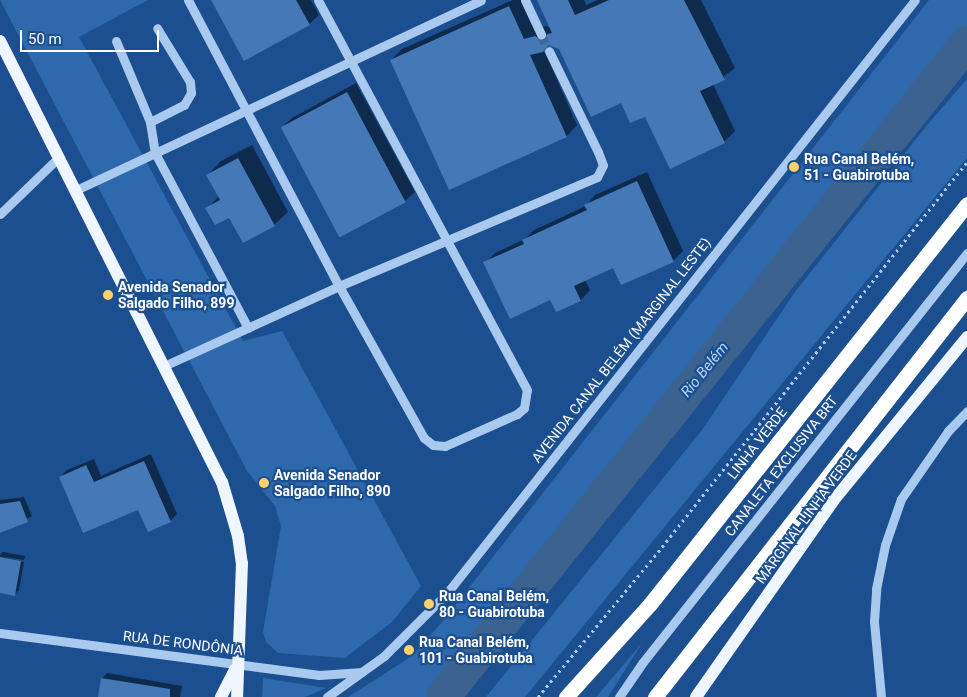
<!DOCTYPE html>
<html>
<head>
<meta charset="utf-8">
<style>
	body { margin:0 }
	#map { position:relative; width:967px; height:697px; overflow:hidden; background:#1b4f8f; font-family:Roboto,sans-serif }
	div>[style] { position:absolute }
	.green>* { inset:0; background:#2e69ad }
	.shadow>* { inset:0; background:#0007 }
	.river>* { height:34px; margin:-17px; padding:0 17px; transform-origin:17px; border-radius:17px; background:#3c6290 }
	.building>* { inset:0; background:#4478b7; transform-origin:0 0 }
	.minor-tunnel>* { height:9px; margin-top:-4.5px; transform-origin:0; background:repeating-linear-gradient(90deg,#3d69a0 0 9px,transparent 0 13.5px) }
	.path>* { height:3px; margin-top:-1.5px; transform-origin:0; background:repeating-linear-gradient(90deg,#a9c9ee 0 2.5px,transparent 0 6.5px) }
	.minor>* { height:9px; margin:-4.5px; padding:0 4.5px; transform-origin:4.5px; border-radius:4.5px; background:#a9c9ee }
	.major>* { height:12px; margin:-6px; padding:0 6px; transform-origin:6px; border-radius:6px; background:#f0f6ff }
	.highway>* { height:15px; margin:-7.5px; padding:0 7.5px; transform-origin:7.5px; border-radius:7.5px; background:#fff }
	.dots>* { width:14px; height:14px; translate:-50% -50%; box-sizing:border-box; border:2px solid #1b4f8f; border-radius:50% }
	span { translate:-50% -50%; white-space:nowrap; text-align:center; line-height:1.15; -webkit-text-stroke:4.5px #1b4f8f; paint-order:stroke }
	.poi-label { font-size:14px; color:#fff; font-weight:700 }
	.left { translate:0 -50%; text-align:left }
	.street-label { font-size:14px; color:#fff }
	.water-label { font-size:15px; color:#b5d3f5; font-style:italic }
	.scale { position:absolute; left:20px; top:30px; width:139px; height:22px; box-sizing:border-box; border:2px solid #fff; border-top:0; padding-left:6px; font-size:15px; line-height:18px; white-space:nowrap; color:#fff; -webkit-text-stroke:4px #1b4f8f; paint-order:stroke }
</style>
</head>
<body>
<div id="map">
	<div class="green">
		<i style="clip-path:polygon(0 0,148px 0,79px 37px,243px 341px,282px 331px,421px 586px,392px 622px,345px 658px,278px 653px,266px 642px,263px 632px,281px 526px,275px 506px,247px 471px)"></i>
		<i style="clip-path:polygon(929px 0,967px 0,967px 31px,472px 649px,430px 697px,348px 697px,412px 656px,442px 622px)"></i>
		<i style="clip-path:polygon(967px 79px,967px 158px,525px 697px,486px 697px,702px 430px,795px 292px,928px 124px)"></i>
		<i style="clip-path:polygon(642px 643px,608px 697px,596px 697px)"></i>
		<i style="clip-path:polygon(263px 678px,326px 688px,305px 697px,262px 697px)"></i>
	</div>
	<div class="shadow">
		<i style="clip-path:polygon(212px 0,311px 0,319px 15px,309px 24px)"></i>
		<i style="clip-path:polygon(513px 0,522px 0,535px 29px,546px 26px,552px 29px,538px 0,584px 0,586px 5px,598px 0,701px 0,735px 68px,713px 84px,735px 131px,724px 142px,646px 115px,622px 101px,560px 48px,550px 44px,544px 50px,577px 125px,567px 136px,449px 188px,391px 60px,402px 49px)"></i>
		<i style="clip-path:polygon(356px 83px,415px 192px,405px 201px,282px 127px,292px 118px)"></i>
		<i style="clip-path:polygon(252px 145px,288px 212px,274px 225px,207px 209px,219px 196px,208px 175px,221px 161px)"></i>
		<i style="clip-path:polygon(647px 172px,683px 251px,673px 261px,614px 267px,585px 280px,590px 290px,581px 300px,556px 311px,551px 299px,485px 263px,495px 253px,525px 239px,534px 230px,586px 206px,595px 195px)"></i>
		<i style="clip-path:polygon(151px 454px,177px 514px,170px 521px,60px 477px,67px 470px,94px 459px,101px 476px)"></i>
		<i style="clip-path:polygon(24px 497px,32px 516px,0 532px,0 500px)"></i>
		<i style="clip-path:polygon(3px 552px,25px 556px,24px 560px,0 556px,24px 562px,19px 590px,14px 595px,0 592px,0 555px)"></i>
		<i style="clip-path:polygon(107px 673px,182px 686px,180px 697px,99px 697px,102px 678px)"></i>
	</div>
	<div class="river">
		<i style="left:443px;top:697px;width:838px;rotate:-51.3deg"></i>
	</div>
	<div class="building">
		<i style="clip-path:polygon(211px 0,296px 0,310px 25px,244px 61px)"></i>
		<i style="clip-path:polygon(537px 0,568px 0,575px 15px,609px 0,684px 0,725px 80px,700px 91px,725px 143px,670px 169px,645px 117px,630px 123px,621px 103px,591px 117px,559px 49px,549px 45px,543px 52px,530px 55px,567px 137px,449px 190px,390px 60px,509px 6px,524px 39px,535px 36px,543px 41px,547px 34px,552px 33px)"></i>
		<i style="left:347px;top:92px;width:125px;height:75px;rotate:62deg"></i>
		<i style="clip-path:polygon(238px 158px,275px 226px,243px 243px,229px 218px,215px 225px,205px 208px,220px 200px,206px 175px)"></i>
		<i style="clip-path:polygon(637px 181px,674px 262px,621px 285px,613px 268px,574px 286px,581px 301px,556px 312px,550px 300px,510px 319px,483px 262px,524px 244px,522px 240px,587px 210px,584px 205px)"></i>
		<i style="clip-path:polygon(144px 461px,171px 522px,148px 532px,138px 510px,83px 533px,59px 477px,86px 465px,94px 482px)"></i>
		<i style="clip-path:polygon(20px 501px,28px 522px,0 533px,0 504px)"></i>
		<i style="clip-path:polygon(0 557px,21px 561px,15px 596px,0 593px)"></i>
		<i style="clip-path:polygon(101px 678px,170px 689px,170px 697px,98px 697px)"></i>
	</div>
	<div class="minor-tunnel">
		<i style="left:541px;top:35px;width:18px;rotate:63deg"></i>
	</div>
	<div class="path">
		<i style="left:538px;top:697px;width:188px;rotate:-50.4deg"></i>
		<i style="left:658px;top:552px;width:498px;rotate:-51.6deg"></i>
	</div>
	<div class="minor">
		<i style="left:188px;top:0;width:323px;rotate:62.2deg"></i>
		<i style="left:339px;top:286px;width:174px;rotate:60.8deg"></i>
		<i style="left:424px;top:438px;width:11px;rotate:38deg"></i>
		<i style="left:433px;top:445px;width:12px;rotate:5deg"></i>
		<i style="left:445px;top:446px;width:79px;rotate:-24deg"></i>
		<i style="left:517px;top:414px;width:9px;rotate:-41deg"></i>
		<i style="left:524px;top:408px;width:18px;rotate:-81deg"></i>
		<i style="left:527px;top:390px;width:442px;rotate:-118.2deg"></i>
		<i style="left:525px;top:0;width:38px;rotate:65deg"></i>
		<i style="left:116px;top:41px;width:88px;rotate:67.2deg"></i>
		<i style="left:150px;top:122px;width:31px;rotate:81deg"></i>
		<i style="left:155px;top:153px;width:198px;rotate:62deg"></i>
		<i style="left:150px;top:122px;width:38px;rotate:-27deg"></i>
		<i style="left:184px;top:105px;width:14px;rotate:-60deg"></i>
		<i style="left:191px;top:93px;width:11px;rotate:-95deg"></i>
		<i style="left:190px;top:82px;width:63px;rotate:-121.4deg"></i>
		<i style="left:76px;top:190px;width:447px;rotate:-25.1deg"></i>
		<i style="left:0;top:214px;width:82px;rotate:-44deg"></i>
		<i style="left:166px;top:365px;width:190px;rotate:-24.5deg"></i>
		<i style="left:339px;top:286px;width:280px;rotate:-22.9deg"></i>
		<i style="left:597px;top:177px;width:13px;rotate:-63deg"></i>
		<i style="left:603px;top:165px;width:14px;rotate:-111deg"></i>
		<i style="left:598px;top:152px;width:112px;rotate:-115.9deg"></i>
		<i style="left:0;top:633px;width:322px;rotate:7.5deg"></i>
		<i style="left:319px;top:675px;width:43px;rotate:-4deg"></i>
		<i style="left:327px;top:697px;width:70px;rotate:-35.7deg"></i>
		<i style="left:384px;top:656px;width:89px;rotate:-45deg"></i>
		<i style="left:447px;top:593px;width:755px;rotate:-51.72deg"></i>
		<i style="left:619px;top:697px;width:42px;rotate:-55.6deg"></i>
		<i style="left:643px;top:662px;width:522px;rotate:-51.61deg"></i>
		<i style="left:881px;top:697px;width:76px;rotate:-95.3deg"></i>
		<i style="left:874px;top:621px;width:32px;rotate:-86deg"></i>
		<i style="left:876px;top:589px;width:45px;rotate:-78.4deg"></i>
		<i style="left:885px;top:545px;width:49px;rotate:-70.8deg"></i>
		<i style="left:901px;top:499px;width:83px;rotate:-55.3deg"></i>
		<i style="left:948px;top:431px;width:28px;rotate:-46deg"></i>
	</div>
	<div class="major">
		<i style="left:0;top:41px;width:494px;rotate:63.3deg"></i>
		<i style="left:222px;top:482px;width:56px;rotate:73.5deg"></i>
		<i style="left:238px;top:536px;width:27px;rotate:82deg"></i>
		<i style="left:242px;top:563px;width:134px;rotate:92.1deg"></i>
		<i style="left:221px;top:697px;width:31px;rotate:-63deg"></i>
		<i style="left:696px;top:697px;width:239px;rotate:-55deg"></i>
		<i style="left:833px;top:501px;width:212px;rotate:-50.7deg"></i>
	</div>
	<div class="highway">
		<i style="left:566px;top:697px;width:125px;rotate:-47.9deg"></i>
		<i style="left:650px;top:604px;width:510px;rotate:-51.6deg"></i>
		<i style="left:655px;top:697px;width:507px;rotate:-51.98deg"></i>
	</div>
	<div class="dots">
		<i style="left:794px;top:167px;background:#ffd166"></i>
		<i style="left:108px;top:295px;background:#ffd166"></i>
		<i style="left:264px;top:483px;background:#ffd166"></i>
		<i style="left:429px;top:604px;background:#ffd166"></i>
		<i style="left:409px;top:650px;background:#ffd166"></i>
	</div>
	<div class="poi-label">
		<span class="left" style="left:804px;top:167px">Rua Canal Belém,<br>51 - Guabirotuba</span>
		<span class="left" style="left:118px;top:295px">Avenida Senador<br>Salgado Filho, 899</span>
		<span class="left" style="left:274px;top:483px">Avenida Senador<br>Salgado Filho, 890</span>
		<span class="left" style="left:439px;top:604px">Rua Canal Belém,<br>80 - Guabirotuba</span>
		<span class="left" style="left:419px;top:650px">Rua Canal Belém,<br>101 - Guabirotuba</span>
	</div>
	<div class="street-label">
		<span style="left:621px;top:350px;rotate:-52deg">AVENIDA CANAL BELÉM (MARGINAL LESTE)</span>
		<span style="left:757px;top:443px;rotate:-52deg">LINHA VERDE</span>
		<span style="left:781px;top:466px;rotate:-52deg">CANALETA EXCLUSIVA BRT</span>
		<span style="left:806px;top:517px;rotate:-54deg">MARGINAL LINHA VERDE</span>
		<span style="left:183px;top:643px;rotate:7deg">RUA DE RONDÔNIA</span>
	</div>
	<div class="water-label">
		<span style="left:705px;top:370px;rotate:-51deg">Rio Belém</span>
	</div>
	<div class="scale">50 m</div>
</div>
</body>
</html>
